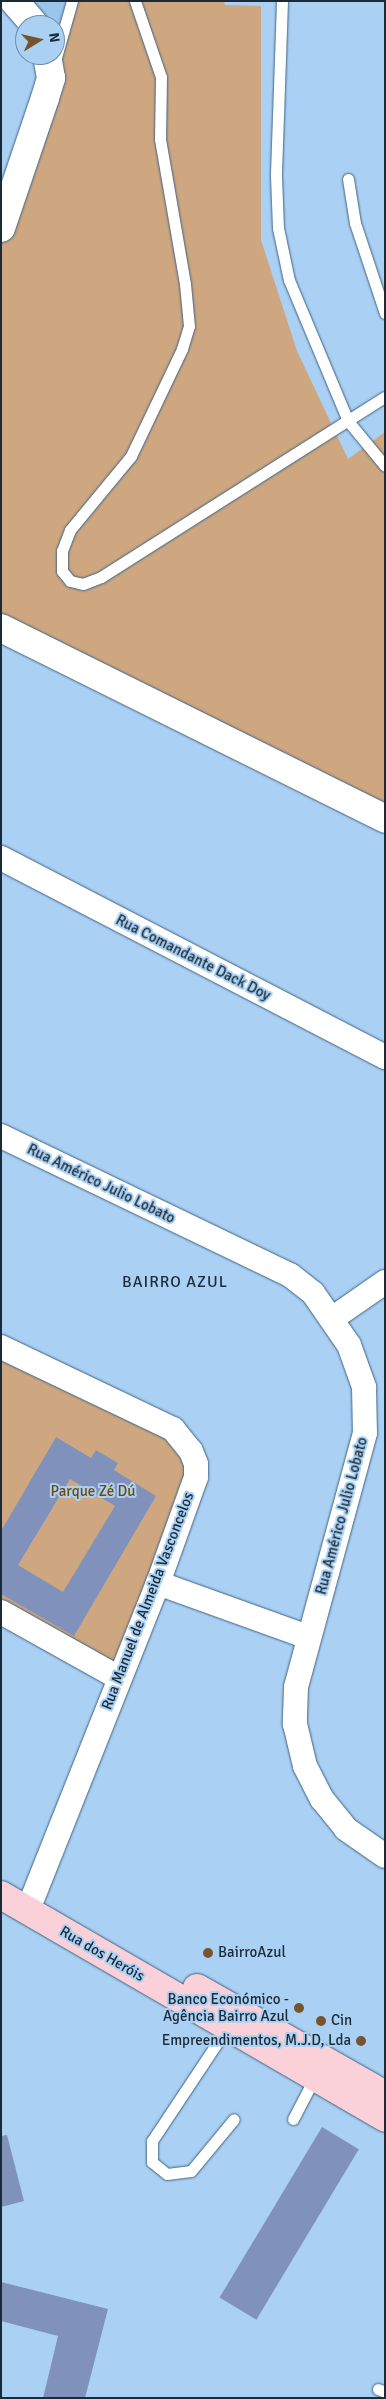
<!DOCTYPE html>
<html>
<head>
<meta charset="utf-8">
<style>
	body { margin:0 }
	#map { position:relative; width:386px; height:2399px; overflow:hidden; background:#aad1f4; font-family:Signika,sans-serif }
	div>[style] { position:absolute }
	.built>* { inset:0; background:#9ac6ee }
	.green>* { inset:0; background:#cea780 }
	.building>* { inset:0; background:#8092bb; transform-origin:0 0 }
	.roads { filter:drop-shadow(0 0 1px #406382) drop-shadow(0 0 1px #406382) }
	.service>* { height:11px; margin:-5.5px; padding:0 5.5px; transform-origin:5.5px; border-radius:5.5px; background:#fff }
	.minor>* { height:24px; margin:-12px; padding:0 12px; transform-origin:12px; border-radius:12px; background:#fff }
	.tertiary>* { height:28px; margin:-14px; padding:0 14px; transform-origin:14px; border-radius:14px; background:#fff }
	.primary>* { height:28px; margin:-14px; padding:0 14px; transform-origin:14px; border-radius:14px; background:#fbd1d9 }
	.dots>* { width:14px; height:14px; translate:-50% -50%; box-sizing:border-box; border:2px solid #aad1f4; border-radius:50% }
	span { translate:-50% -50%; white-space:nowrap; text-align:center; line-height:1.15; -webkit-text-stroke:4px #aad1f4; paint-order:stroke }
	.street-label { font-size:15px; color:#1b2a37 }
	.park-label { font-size:15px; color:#754707 }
	.poi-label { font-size:15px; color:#1b2a37 }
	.left { translate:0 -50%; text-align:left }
	.right { translate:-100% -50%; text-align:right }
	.neighbourhood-label { font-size:16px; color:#1b2a37; letter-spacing:1px }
	.frame { position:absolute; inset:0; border:2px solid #1b2a37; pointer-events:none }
	.north { position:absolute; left:15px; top:15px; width:50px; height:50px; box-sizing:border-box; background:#aad1f4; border:1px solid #718ea8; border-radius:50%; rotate:81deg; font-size:14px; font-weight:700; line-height:20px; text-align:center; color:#1b2a37 }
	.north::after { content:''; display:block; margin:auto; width:18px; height:22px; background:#78542e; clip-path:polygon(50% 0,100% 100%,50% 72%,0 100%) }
</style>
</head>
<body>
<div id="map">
	<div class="built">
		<i style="clip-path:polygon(14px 1px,73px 1px,55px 55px,55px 25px,35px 25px)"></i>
	</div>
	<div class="green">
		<i style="clip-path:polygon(73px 1px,224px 1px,225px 5px,261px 6px,261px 240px,297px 351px,348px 459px,385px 432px,385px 819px,1px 628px,1px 225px)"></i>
		<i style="clip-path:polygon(1px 1347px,152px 1417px,196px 1464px,119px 1678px,1px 1611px)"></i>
	</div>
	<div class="building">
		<i style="clip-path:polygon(evenodd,56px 1437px,91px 1458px,96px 1450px,118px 1463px,114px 1470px,156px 1496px,74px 1636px,1px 1594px,1px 1531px,56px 1437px,70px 1479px,115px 1506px,63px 1592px,18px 1565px,70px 1479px)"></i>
		<i style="left:322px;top:2127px;width:43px;height:199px;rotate:31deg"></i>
		<i style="clip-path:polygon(7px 2135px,24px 2201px,1px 2207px,1px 2136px)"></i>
		<i style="clip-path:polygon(1px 2282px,108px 2309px,85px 2398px,43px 2398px,58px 2336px,1px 2321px)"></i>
	</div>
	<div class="roads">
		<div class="service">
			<i style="left:135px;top:1px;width:80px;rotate:71.1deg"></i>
			<i style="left:161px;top:77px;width:62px;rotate:90.9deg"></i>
			<i style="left:160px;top:139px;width:147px;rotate:80.2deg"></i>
			<i style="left:185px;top:284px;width:42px;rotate:84.6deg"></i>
			<i style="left:189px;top:326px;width:24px;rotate:107deg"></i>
			<i style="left:182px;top:349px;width:119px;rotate:115.5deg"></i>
			<i style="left:131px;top:456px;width:96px;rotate:129.5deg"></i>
			<i style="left:70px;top:530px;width:22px;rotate:111deg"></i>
			<i style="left:62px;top:551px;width:20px;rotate:90deg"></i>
			<i style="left:62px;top:571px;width:13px;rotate:51deg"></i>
			<i style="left:70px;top:581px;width:13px;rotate:13deg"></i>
			<i style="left:83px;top:584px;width:19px;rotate:-21deg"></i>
			<i style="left:101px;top:577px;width:336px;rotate:-32.4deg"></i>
			<i style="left:282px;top:1px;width:175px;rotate:92deg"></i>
			<i style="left:276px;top:176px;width:52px;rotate:87.8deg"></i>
			<i style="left:278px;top:228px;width:53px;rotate:78.1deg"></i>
			<i style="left:289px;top:280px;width:153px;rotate:67.3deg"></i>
			<i style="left:348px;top:421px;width:58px;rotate:50.6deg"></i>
			<i style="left:55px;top:61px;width:62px;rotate:-74.2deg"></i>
			<i style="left:348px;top:179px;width:45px;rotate:81deg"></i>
			<i style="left:355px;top:223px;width:95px;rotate:71.6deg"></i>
			<i style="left:227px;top:2028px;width:136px;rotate:123.6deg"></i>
			<i style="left:152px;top:2141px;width:21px;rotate:90deg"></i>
			<i style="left:152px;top:2162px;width:19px;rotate:39deg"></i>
			<i style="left:167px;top:2174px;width:24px;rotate:-7deg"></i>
			<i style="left:191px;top:2171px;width:67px;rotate:-50.4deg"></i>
			<i style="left:293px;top:2119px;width:47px;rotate:-62.4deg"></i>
			<i style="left:378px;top:2389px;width:8px;rotate:23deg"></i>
		</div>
		<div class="minor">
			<i style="left:1px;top:858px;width:433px;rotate:27.4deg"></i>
			<i style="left:1px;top:1136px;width:321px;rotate:25.7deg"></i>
			<i style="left:290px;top:1275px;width:29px;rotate:38deg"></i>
			<i style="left:313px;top:1293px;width:63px;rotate:55.3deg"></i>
			<i style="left:349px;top:1345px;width:45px;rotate:70.3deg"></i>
			<i style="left:364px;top:1387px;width:46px;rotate:88.8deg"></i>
			<i style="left:365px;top:1433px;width:263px;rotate:105.2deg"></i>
			<i style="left:296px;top:1687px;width:37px;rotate:92deg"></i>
			<i style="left:295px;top:1724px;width:43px;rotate:76.6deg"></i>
			<i style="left:305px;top:1766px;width:37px;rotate:63deg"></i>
			<i style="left:322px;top:1799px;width:38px;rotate:51deg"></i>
			<i style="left:346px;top:1829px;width:47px;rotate:34.7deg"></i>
			<i style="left:333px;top:1318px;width:63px;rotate:-34.7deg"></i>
			<i style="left:1px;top:1347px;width:191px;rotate:25.5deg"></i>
			<i style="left:173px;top:1429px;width:28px;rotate:51deg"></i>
			<i style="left:191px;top:1451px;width:14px;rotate:69deg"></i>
			<i style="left:196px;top:1464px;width:13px;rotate:90deg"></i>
			<i style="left:196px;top:1477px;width:113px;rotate:109.7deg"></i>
			<i style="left:158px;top:1583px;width:338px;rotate:111.7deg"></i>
			<i style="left:158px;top:1583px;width:159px;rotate:19.8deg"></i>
			<i style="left:1px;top:1612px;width:135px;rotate:29.2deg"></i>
		</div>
		<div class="tertiary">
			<i style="left:14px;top:1px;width:32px;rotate:49deg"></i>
			<i style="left:1px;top:228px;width:137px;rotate:-71.3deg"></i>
			<i style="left:45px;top:98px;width:21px;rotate:-73deg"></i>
			<i style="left:51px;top:78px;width:23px;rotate:-100deg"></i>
			<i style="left:1px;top:628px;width:429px;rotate:26.4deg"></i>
		</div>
		<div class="primary">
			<i style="left:1px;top:1895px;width:444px;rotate:30.1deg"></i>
			<i style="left:197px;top:1988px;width:216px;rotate:29.6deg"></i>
		</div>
	</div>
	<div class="dots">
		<i style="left:208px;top:1953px;background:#78542e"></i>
		<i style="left:299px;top:2008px;background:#78542e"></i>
		<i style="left:321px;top:2021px;background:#78542e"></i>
		<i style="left:361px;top:2041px;background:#78542e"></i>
	</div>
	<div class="street-label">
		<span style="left:193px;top:958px;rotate:27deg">Rua Comandante Dack Doy</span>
		<span style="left:101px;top:1184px;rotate:26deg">Rua Américo Julio Lobato</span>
		<span style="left:342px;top:1516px;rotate:-75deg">Rua Américo Julio Lobato</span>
		<span style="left:148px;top:1601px;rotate:-69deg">Rua Manuel de Almeida Vasconcelos</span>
		<span style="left:102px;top:1954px;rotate:30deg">Rua dos Heróis</span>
	</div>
	<div class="park-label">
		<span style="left:93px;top:1492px">Parque Zé Dú</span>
	</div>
	<div class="poi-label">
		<span class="left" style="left:218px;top:1953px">BairroAzul</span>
		<span class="right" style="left:289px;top:2008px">Banco Económico -<br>Agência Bairro Azul</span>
		<span class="left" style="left:331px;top:2021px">Cin</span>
		<span class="right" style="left:351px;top:2041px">Empreendimentos, M.J.D, Lda</span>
	</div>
	<div class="neighbourhood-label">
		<span style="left:175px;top:1282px">BAIRRO AZUL</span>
	</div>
	<div class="frame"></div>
	<div class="north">N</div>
</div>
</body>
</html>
